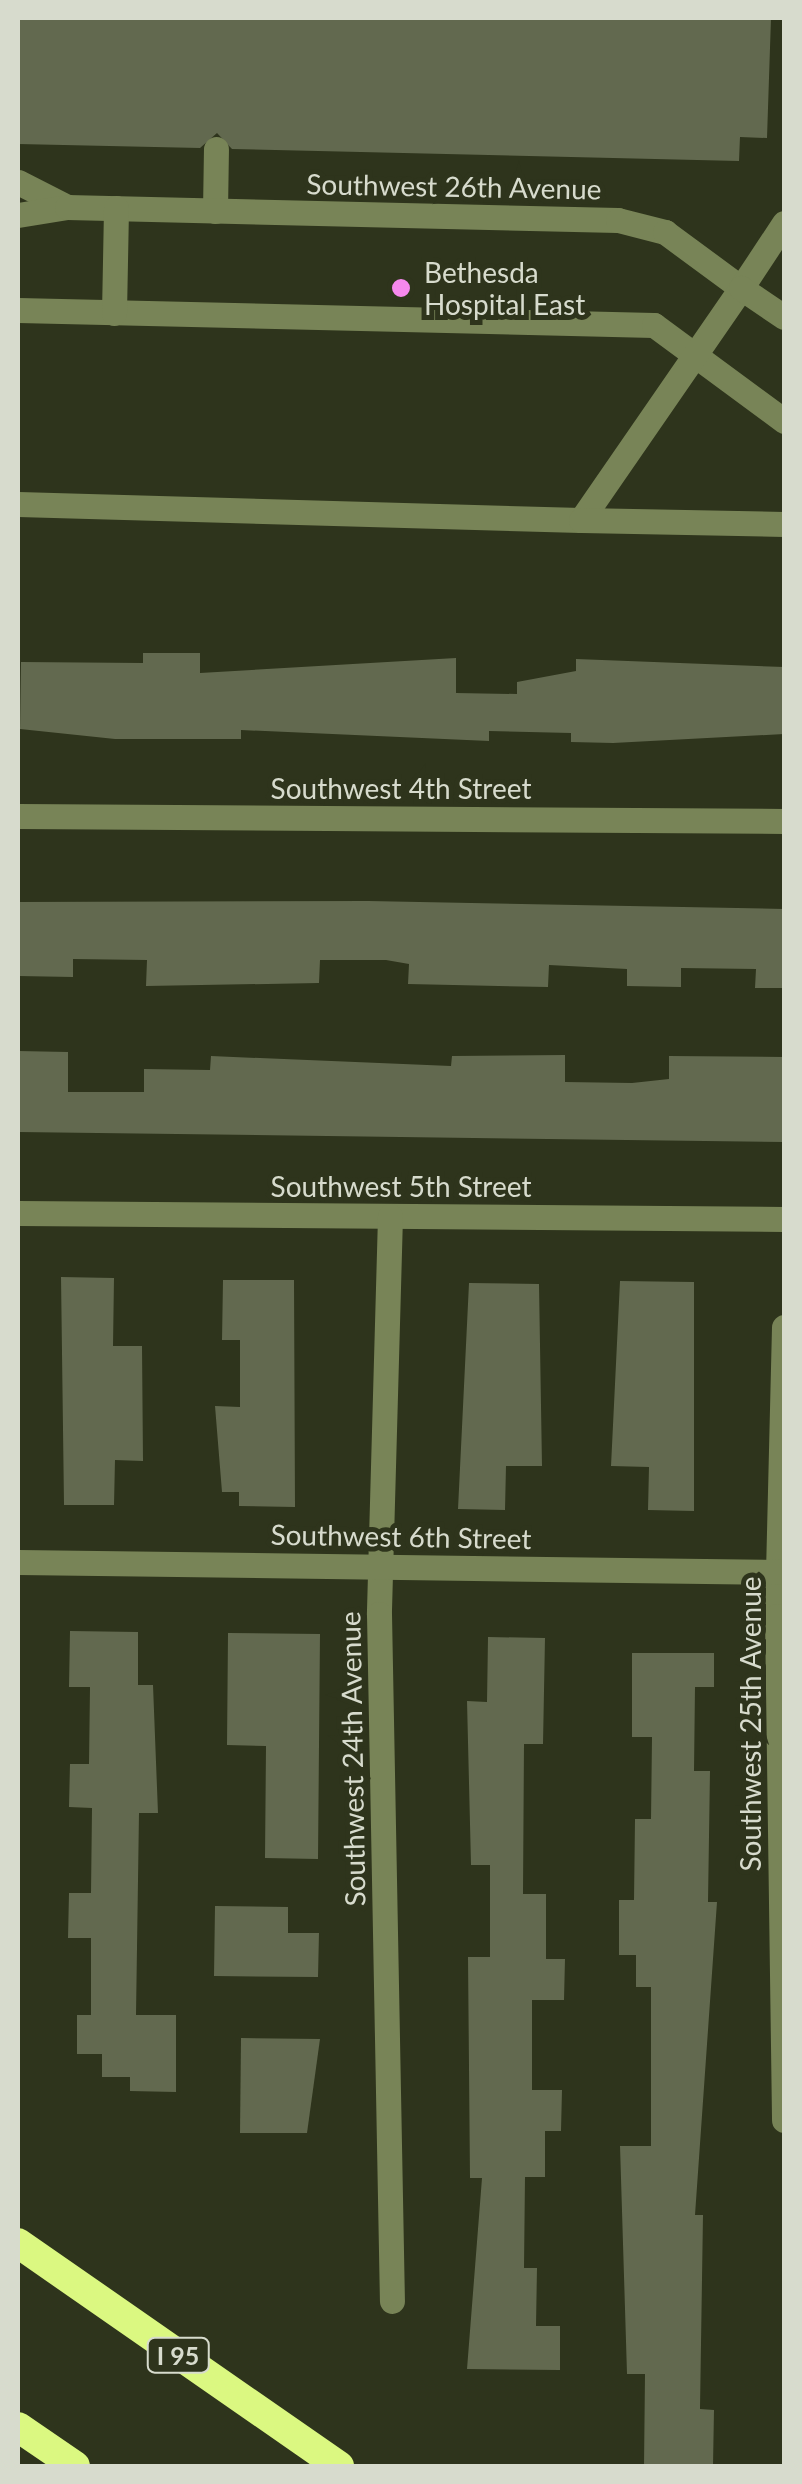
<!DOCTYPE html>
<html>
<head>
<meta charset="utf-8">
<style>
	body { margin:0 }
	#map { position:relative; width:802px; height:2484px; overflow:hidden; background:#2e341c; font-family:Lato,sans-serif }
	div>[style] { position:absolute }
	.building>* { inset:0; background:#62694f }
	.minor>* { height:25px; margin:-12.5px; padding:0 12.5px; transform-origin:12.5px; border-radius:12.5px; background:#788457 }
	.highway>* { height:30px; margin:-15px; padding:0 15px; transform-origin:15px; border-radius:15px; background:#dbf881 }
	.dots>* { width:28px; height:28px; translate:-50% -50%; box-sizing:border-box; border:5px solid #2e341c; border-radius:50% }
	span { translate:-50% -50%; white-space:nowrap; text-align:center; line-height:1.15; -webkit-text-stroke:10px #2e341c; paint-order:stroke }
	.shield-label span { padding:2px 8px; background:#2e341c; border:2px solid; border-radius:8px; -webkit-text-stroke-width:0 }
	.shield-label { font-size:25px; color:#d7dbcd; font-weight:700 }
	.street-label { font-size:28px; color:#d7dbcd }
	.poi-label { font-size:28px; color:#d7dbcd }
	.left { translate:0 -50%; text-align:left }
	.frame { position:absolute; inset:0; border:20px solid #d7dbcd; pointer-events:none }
</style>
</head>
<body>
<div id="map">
	<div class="building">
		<i style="clip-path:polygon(18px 18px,771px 18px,767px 138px,740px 137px,739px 161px,232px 149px,217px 133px,200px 148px,18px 144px)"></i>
		<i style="clip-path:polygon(143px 653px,200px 653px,200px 673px,456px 658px,456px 693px,517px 694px,517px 682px,576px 671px,576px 659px,784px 667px,784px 734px,613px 743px,571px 742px,571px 733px,489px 731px,489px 741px,241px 730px,241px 739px,115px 739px,20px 729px,21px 662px,143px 663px)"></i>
		<i style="clip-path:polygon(368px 901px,784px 909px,784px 988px,755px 988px,756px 969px,681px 968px,681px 987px,627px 986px,627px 969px,549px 965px,548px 987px,408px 984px,409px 964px,386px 960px,320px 960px,319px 983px,146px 986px,147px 960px,73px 959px,73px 977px,18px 976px,18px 902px)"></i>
		<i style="clip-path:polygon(18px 1051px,68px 1052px,68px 1092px,144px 1092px,144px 1069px,210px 1070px,211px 1056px,451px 1066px,452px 1056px,565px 1055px,565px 1082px,632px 1083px,669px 1079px,669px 1056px,784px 1057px,784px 1142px,18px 1132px)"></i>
		<i style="clip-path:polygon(61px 1277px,114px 1278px,113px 1346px,142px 1346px,143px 1461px,115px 1460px,114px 1505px,64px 1505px)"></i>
		<i style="clip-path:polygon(223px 1280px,294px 1280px,295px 1507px,239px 1506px,239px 1492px,222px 1492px,215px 1406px,240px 1407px,240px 1340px,222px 1340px)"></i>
		<i style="clip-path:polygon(620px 1281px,694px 1282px,694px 1511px,648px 1510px,649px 1467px,611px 1466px)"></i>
		<i style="clip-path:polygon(469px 1283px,539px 1284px,542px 1466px,506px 1466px,505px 1510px,458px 1509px)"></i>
		<i style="clip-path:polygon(70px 1631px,138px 1632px,138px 1685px,153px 1685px,158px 1813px,139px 1813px,136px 2015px,176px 2015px,176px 2092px,130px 2091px,130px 2077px,102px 2077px,102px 2054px,77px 2054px,77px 2015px,91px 2015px,91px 1938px,68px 1938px,69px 1893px,91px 1893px,92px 1808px,69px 1807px,70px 1764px,89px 1764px,90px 1687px,69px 1687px)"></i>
		<i style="clip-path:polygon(228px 1633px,320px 1634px,318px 1859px,265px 1858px,266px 1746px,227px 1745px)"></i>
		<i style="clip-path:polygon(488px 1637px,545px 1638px,543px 1744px,524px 1744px,523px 1894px,546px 1894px,546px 1959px,565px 1959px,564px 2000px,532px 2000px,532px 2090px,562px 2090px,561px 2131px,545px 2131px,545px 2177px,525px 2177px,524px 2268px,537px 2268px,536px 2326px,560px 2326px,560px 2370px,467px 2369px,482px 2178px,470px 2178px,468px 1957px,490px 1957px,490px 1865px,471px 1865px,467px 1701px,487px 1702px)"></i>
		<i style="clip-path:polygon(632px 1653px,714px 1653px,714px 1687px,695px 1687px,694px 1771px,710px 1771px,708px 1902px,717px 1902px,695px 2215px,703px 2215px,700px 2409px,714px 2410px,713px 2466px,644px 2466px,645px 2374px,627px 2374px,620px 2146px,651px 2146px,651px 1987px,636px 1987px,636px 1955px,619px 1955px,619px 1900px,634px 1900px,635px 1819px,651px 1819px,652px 1737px,632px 1737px)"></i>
		<i style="clip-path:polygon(215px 1906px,288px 1907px,288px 1933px,319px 1933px,318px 1977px,214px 1976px)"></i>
		<i style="clip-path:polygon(241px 2038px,320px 2039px,307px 2133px,240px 2133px)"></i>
	</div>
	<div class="minor">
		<i style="left:18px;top:182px;width:55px;rotate:27deg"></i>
		<i style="left:215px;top:211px;width:62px;rotate:-89.1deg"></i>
		<i style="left:18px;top:215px;width:50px;rotate:-9.3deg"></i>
		<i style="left:67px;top:207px;width:551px;rotate:1.35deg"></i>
		<i style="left:618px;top:220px;width:49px;rotate:14.3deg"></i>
		<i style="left:665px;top:232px;width:94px;rotate:36.4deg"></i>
		<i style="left:741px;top:288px;width:78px;rotate:-56.5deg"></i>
		<i style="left:18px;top:310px;width:636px;rotate:1.35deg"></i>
		<i style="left:654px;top:325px;width:162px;rotate:36.4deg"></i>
		<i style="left:114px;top:313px;width:105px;rotate:-88.9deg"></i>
		<i style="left:18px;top:504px;width:563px;rotate:1.63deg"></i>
		<i style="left:581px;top:520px;width:282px;rotate:-55.4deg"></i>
		<i style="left:741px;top:288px;width:52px;rotate:34deg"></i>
		<i style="left:581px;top:520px;width:203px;rotate:1.1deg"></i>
		<i style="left:18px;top:816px;width:766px;rotate:0.37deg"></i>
		<i style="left:18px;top:1213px;width:766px;rotate:0.45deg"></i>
		<i style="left:390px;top:1216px;width:398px;rotate:91.6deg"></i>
		<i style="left:379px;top:1614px;width:687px;rotate:88.92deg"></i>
		<i style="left:784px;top:1327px;width:289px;rotate:91.4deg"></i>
		<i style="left:777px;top:1616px;width:504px;rotate:89.2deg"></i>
		<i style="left:18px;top:1562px;width:766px;rotate:0.75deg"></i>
	</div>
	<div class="highway">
		<i style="left:18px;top:2243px;width:391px;rotate:34.8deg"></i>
		<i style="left:18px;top:2427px;width:69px;rotate:34.4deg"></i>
	</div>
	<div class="dots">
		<i style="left:401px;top:288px;background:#f688ed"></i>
	</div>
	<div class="shield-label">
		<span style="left:178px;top:2355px">I 95</span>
	</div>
	<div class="street-label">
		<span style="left:454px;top:186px;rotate:1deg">Southwest 26th Avenue</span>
		<span style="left:401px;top:788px">Southwest 4th Street</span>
		<span style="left:401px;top:1186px">Southwest 5th Street</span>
		<span style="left:401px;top:1536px;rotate:1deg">Southwest 6th Street</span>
		<span style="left:750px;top:1724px;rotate:-90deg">Southwest 25th Avenue</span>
		<span style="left:352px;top:1759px;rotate:-91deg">Southwest 24th Avenue</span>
	</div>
	<div class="poi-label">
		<span class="left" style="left:424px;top:288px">Bethesda<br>Hospital East</span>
	</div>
	<div class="frame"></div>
</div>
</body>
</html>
